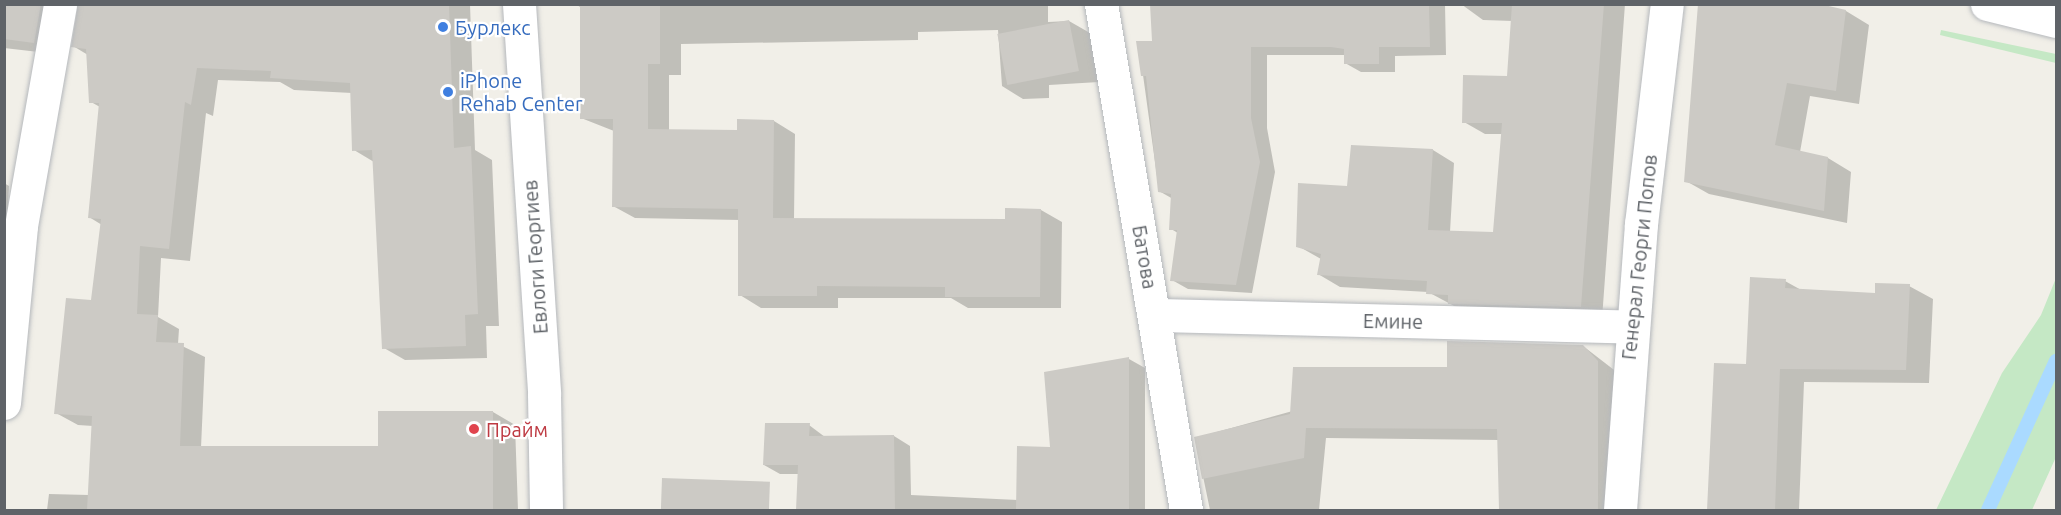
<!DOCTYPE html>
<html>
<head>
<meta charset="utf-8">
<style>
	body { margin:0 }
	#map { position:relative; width:2061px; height:515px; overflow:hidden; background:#f1efe8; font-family:Ubuntu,sans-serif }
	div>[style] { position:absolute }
	.green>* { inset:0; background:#c5e8c5 }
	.shadow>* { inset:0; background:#0003 }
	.stream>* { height:14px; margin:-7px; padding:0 7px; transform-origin:7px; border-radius:7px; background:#aadaff }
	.building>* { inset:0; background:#cccac5; transform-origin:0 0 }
	.roads { filter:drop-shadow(0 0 2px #b5b8bc) drop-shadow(0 0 2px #b5b8bc) }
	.minor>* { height:33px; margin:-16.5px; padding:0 16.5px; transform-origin:16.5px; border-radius:16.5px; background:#fff }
	.dots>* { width:16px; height:16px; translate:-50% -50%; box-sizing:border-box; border:3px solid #fff; border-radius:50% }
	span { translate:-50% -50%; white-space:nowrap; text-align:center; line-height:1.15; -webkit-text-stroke:4.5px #fff; paint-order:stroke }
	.shop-label { font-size:20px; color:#366cbe }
	.left { translate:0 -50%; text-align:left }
	.street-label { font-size:20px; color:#5f6368 }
	.health-label { font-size:20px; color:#be3a42 }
	.frame { position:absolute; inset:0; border:6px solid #5f6368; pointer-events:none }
</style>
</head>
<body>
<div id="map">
	<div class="green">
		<i style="clip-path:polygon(1941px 30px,2056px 54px,2056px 63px,1940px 35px)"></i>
		<i style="clip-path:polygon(2056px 278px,2056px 457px,2032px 510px,1936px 510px,2002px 373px,2041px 315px)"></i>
	</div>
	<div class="shadow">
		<i style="clip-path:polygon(4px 4px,67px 4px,56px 54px,4px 48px)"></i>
		<i style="clip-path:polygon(78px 4px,470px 4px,475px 150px,492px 160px,499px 326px,486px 326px,487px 358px,405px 360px,384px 348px,374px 162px,354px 150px,352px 93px,294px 90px,280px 82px,218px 80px,213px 116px,206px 113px,190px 261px,161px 258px,158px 317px,179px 329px,178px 344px,205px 357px,201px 448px,379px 448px,493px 412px,515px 425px,518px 510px,47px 510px,49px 494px,89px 495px,93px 426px,78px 425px,56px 413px,93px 301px,102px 225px,89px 217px,100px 107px,91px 102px,88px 55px,73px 46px)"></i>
		<i style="clip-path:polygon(575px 4px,1048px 4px,1048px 22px,1069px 21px,1090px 33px,1099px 82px,1049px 85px,1049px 98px,1023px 99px,1002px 86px,998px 30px,918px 32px,918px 40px,681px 44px,681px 75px,669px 75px,669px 131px,739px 131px,774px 121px,795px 134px,794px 220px,1007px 221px,1041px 210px,1062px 222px,1061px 308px,968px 308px,951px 298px,838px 298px,838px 308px,761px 308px,740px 295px,740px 220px,635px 218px,613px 206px,614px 131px,581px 118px,582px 8px)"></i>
		<i style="clip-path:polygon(1151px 4px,1445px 4px,1446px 55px,1395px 56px,1395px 72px,1361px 72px,1345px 63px,1345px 55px,1267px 55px,1267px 128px,1275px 172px,1252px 293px,1188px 289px,1172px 280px,1178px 233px,1171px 229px,1173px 199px,1159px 191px,1143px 75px,1154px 42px)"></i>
		<i style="clip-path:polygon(1461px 4px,1625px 4px,1602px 319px,1471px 315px,1428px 292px,1340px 287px,1318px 274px,1321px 259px,1298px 246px,1349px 187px,1433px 150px,1454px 163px,1450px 232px,1494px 233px,1503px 134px,1485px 134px,1464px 122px,1509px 78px,1513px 21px,1483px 20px)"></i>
		<i style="clip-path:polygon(1812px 4px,1846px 11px,1869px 25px,1859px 104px,1810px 96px,1800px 152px,1828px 158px,1851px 172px,1847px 223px,1709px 194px,1686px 181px)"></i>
		<i style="clip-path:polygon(4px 183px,9px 186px,4px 284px)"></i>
		<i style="clip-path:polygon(1785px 281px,1803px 291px,1876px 294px,1909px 286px,1933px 299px,1929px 383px,1804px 382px,1799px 510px,1709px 510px,1715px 365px,1748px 365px)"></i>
		<i style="clip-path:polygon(1583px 346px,1618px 373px,1617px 510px,1500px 510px,1499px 440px,1326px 438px,1319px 510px,1210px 510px,1195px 438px,1448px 368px)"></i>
		<i style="clip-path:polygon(1129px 359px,1145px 368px,1145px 510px,798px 510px,799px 474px,780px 474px,764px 465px,809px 425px,825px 437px,894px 436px,910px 446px,911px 495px,1018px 500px,1052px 448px,1046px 374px)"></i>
		<i style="clip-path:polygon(663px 479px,749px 495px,747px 510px,662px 510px)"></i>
	</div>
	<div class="stream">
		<i style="left:1988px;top:510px;width:164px;rotate:-65.5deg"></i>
	</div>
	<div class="building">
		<i style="clip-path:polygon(4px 4px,41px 4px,34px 43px,4px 39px)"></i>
		<i style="clip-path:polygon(78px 4px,449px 4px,454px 148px,471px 146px,478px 314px,465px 315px,466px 346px,382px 349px,372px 150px,352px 151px,350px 83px,270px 78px,271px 71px,197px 68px,191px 105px,185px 102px,169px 249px,140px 246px,137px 314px,158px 315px,156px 342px,184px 343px,180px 446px,378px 446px,378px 411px,493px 411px,493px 510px,87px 510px,92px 416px,54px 414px,66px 298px,91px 300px,101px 219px,88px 218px,99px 103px,89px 103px,86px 49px,71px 47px)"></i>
		<i style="clip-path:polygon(580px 4px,660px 4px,660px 64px,648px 64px,648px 129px,737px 130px,737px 119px,774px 120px,773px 218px,1005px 219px,1005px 208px,1041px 209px,1040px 297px,945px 297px,945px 287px,817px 286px,817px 296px,738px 296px,738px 209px,612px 207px,613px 119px,580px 119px)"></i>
		<i style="clip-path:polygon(1150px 4px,1429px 4px,1430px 47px,1379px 47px,1379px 64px,1344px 64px,1344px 49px,1331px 47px,1251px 47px,1251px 118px,1260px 162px,1236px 285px,1170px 281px,1177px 230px,1169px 230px,1171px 194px,1158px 192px,1146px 76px,1141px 76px,1136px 41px,1152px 41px)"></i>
		<i style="clip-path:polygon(1512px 4px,1604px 4px,1581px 307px,1448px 304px,1448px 295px,1426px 294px,1427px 281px,1317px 275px,1321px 254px,1296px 247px,1298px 183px,1347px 186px,1351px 145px,1433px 149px,1428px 230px,1493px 232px,1502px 123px,1462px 123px,1463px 75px,1507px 76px)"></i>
		<i style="clip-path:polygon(1698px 4px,1820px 4px,1846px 10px,1836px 91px,1787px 83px,1775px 145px,1828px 157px,1824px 211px,1684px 182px)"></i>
		<i style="left:1069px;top:20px;width:52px;height:73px;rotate:79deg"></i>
		<i style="clip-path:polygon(1750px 277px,1786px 279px,1785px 288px,1875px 293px,1875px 283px,1910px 284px,1906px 370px,1780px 369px,1775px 510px,1707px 510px,1714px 363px,1746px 364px)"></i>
		<i style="clip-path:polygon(1447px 341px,1583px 345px,1598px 361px,1598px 510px,1499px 510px,1497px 429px,1306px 428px,1304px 458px,1202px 479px,1194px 437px,1290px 414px,1293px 367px,1447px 367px)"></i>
		<i style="clip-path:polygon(1129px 357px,1129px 510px,1016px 510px,1017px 446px,1050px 447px,1044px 372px)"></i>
		<i style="clip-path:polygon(765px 423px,810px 423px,809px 436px,894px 435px,895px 510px,796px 510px,798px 465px,763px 465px)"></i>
		<i style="left:662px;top:478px;width:108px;height:32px;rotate:2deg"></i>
	</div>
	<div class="roads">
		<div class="minor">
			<i style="left:519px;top:4px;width:391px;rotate:86.3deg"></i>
			<i style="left:544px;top:394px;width:116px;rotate:89deg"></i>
			<i style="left:1101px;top:4px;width:513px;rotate:80.46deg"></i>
			<i style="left:1987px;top:4px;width:71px;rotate:13.8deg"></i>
			<i style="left:1155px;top:315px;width:476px;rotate:1.4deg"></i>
			<i style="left:4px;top:403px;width:178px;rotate:-84.5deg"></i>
			<i style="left:21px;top:226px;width:225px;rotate:-80deg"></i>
			<i style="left:1620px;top:510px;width:287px;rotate:-85.8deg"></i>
			<i style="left:1641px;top:224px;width:222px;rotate:-83.3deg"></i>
		</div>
	</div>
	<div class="dots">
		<i style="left:443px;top:27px;background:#3f7fe0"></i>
		<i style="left:448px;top:92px;background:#3f7fe0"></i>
		<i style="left:474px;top:429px;background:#e0444e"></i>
	</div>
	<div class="shop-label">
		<span class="left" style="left:455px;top:27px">Бурлекс</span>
		<span class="left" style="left:460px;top:92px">iPhone<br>Rehab Center</span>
	</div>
	<div class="street-label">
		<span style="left:535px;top:257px;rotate:-94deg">Евлоги Георгиев</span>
		<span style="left:1145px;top:257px;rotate:80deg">Батова</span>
		<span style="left:1639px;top:257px;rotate:-84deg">Генерал Георги Попов</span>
		<span style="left:1393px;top:321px;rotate:1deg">Емине</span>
	</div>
	<div class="health-label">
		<span class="left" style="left:486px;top:429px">Прайм</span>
	</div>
	<div class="frame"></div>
</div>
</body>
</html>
